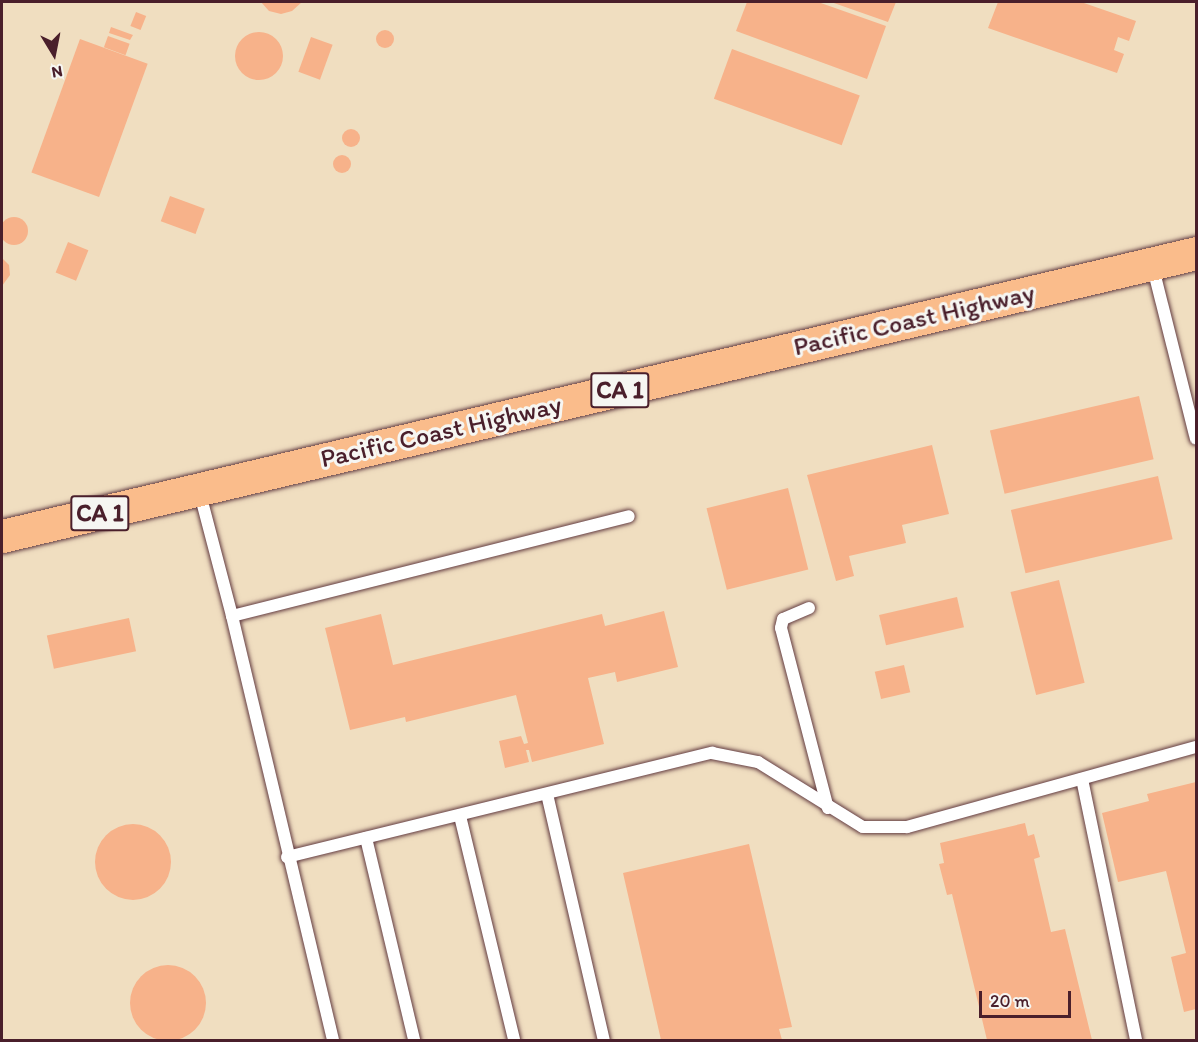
<!DOCTYPE html>
<html>
<head>
<meta charset="utf-8">
<style>
	body { margin:0 }
	#map { position:relative; width:1198px; height:1042px; overflow:hidden; background:#f0dec0; font-family:Itim,sans-serif }
	div>[style] { position:absolute }
	.building>* { inset:0; background:#f7b28a; transform-origin:0 0 }
	.round { border-radius:50% }
	.roads { filter:drop-shadow(0 0 2px #633c41) drop-shadow(0 0 2px #633c41) }
	.service>* { height:12px; margin:-6px; padding:0 6px; transform-origin:6px; border-radius:6px; background:#fff }
	.trunk>* { height:33px; margin:-16.5px; padding:0 16.5px; transform-origin:16.5px; border-radius:16.5px; background:#fabc8b }
	span { translate:-50% -50%; white-space:nowrap; text-align:center; line-height:1.15; -webkit-text-stroke:6px #f6f6f2; paint-order:stroke }
	.shield-label span { padding:2px 4px; background:#f6f6f2; border:2px solid; border-radius:4px; -webkit-text-stroke-width:0 }
	.shield-label { font-size:24px; color:#4a1f2b; font-weight:700 }
	.street-label { font-size:26px; color:#4a1f2b }
	.frame { position:absolute; inset:0; border:3px solid #4a1f2b; pointer-events:none }
	.north { position:absolute; left:24px; top:24px; width:60px; height:60px; -webkit-text-stroke:4px #f6f6f2; paint-order:stroke; rotate:170deg; font-size:16px; font-weight:700; line-height:24px; text-align:center; color:#4a1f2b }
	.north::after { content:''; display:block; margin:auto; width:21px; height:27px; background:#4a1f2b; clip-path:polygon(50% 0,100% 100%,50% 72%,0 100%) }
	.scale { position:absolute; left:979px; top:991px; width:92px; height:27px; box-sizing:border-box; border:3px solid #4a1f2b; border-top:0; padding-left:8px; font-size:18px; line-height:21px; white-space:nowrap; color:#4a1f2b; -webkit-text-stroke:4px #f6f6f2; paint-order:stroke }
</style>
</head>
<body>
<div id="map">
	<div class="building">
		<i style="clip-path:polygon(261px 2px,302px 2px,292px 11px,281px 14px,269px 11px)"></i>
		<i style="clip-path:polygon(747px 2px,818px 2px,886px 26px,867px 79px,736px 31px)"></i>
		<i style="clip-path:polygon(831px 2px,896px 2px,888px 22px)"></i>
		<i style="clip-path:polygon(998px 2px,1081px 2px,1136px 21px,1129px 41px,1118px 37px,1114px 50px,1124px 54px,1117px 73px,988px 28px)"></i>
		<i style="left:136px;top:12px;width:11px;height:15px;rotate:22deg"></i>
		<i style="clip-path:polygon(111px 27px,133px 35px,130px 40px,109px 33px)"></i>
		<i class="round" style="left:376px;top:30px;width:18px;height:18px"></i>
		<i class="round" style="left:235px;top:32px;width:48px;height:48px"></i>
		<i style="left:108px;top:36px;width:23px;height:12px;rotate:20deg"></i>
		<i style="left:311px;top:37px;width:23px;height:37px;rotate:20deg"></i>
		<i style="left:80px;top:39px;width:72px;height:142px;rotate:20deg"></i>
		<i style="left:732px;top:49px;width:136px;height:53px;rotate:20deg"></i>
		<i class="round" style="left:342px;top:129px;width:18px;height:18px"></i>
		<i class="round" style="left:333px;top:155px;width:18px;height:18px"></i>
		<i style="left:170px;top:196px;width:37px;height:27px;rotate:20deg"></i>
		<i class="round" style="left:0;top:217px;width:28px;height:28px"></i>
		<i style="left:68px;top:242px;width:22px;height:33px;rotate:22deg"></i>
		<i style="clip-path:polygon(2px 258px,9px 265px,10px 275px,2px 286px)"></i>
		<i style="left:1139px;top:396px;width:65px;height:153px;rotate:77deg"></i>
		<i style="clip-path:polygon(932px 445px,949px 514px,902px 525px,906px 543px,849px 556px,854px 576px,836px 581px,807px 475px)"></i>
		<i style="left:1158px;top:476px;width:65px;height:151px;rotate:77deg"></i>
		<i style="left:788px;top:488px;width:84px;height:84px;rotate:76deg"></i>
		<i style="left:1059px;top:580px;width:106px;height:50px;rotate:76deg"></i>
		<i style="left:957px;top:597px;width:31px;height:80px;rotate:77deg"></i>
		<i style="clip-path:polygon(664px 611px,678px 667px,617px 682px,615px 672px,588px 678px,604px 744px,532px 762px,529px 750px,526px 750px,529px 762px,505px 768px,499px 741px,521px 736px,524px 744px,528px 743px,516px 695px,406px 722px,405px 717px,350px 730px,325px 628px,381px 614px,393px 665px,602px 614px,605px 626px)"></i>
		<i style="left:129px;top:618px;width:34px;height:84px;rotate:78deg"></i>
		<i style="left:904px;top:665px;width:28px;height:30px;rotate:77deg"></i>
		<i style="clip-path:polygon(1196px 782px,1196px 1009px,1184px 1012px,1171px 957px,1186px 953px,1166px 871px,1118px 882px,1102px 813px,1149px 801px,1147px 794px)"></i>
		<i style="clip-path:polygon(1025px 823px,1028px 836px,1034px 834px,1040px 857px,1034px 859px,1051px 932px,1065px 929px,1092px 1040px,987px 1040px,952px 894px,947px 895px,939px 864px,944px 863px,940px 843px)"></i>
		<i class="round" style="left:95px;top:824px;width:76px;height:76px"></i>
		<i style="clip-path:polygon(749px 844px,792px 1027px,779px 1029px,782px 1040px,661px 1040px,623px 873px)"></i>
		<i class="round" style="left:130px;top:965px;width:76px;height:76px"></i>
	</div>
	<div class="roads">
		<div class="service">
			<i style="left:1152px;top:264px;width:180px;rotate:75.9deg"></i>
			<i style="left:199px;top:490px;width:130px;rotate:75.3deg"></i>
			<i style="left:232px;top:616px;width:409px;rotate:-14.1deg"></i>
			<i style="left:809px;top:608px;width:28px;rotate:157deg"></i>
			<i style="left:783px;top:619px;width:9px;rotate:103deg"></i>
			<i style="left:781px;top:628px;width:186px;rotate:75.4deg"></i>
			<i style="left:232px;top:616px;width:436px;rotate:76.6deg"></i>
			<i style="left:1082px;top:779px;width:267px;rotate:78.3deg"></i>
			<i style="left:547px;top:794px;width:253px;rotate:77deg"></i>
			<i style="left:460px;top:816px;width:230px;rotate:76.4deg"></i>
			<i style="left:366px;top:838px;width:208px;rotate:76.6deg"></i>
			<i style="left:287px;top:857px;width:438px;rotate:-13.8deg"></i>
			<i style="left:712px;top:753px;width:47px;rotate:11.1deg"></i>
			<i style="left:758px;top:762px;width:123px;rotate:31.8deg"></i>
			<i style="left:863px;top:827px;width:44px"></i>
			<i style="left:907px;top:827px;width:300px;rotate:-15.5deg"></i>
		</div>
		<div class="trunk">
			<i style="left:2px;top:536px;width:1227px;rotate:-13.33deg"></i>
		</div>
	</div>
	<div class="shield-label">
		<span style="left:620px;top:390px">CA 1</span>
		<span style="left:100px;top:513px">CA 1</span>
	</div>
	<div class="street-label">
		<span style="left:914px;top:320px;rotate:-13deg">Pacific Coast Highway</span>
		<span style="left:441px;top:432px;rotate:-13deg">Pacific Coast Highway</span>
	</div>
	<div class="frame"></div>
	<div class="north">N</div>
	<div class="scale">20 m</div>
</div>
</body>
</html>
